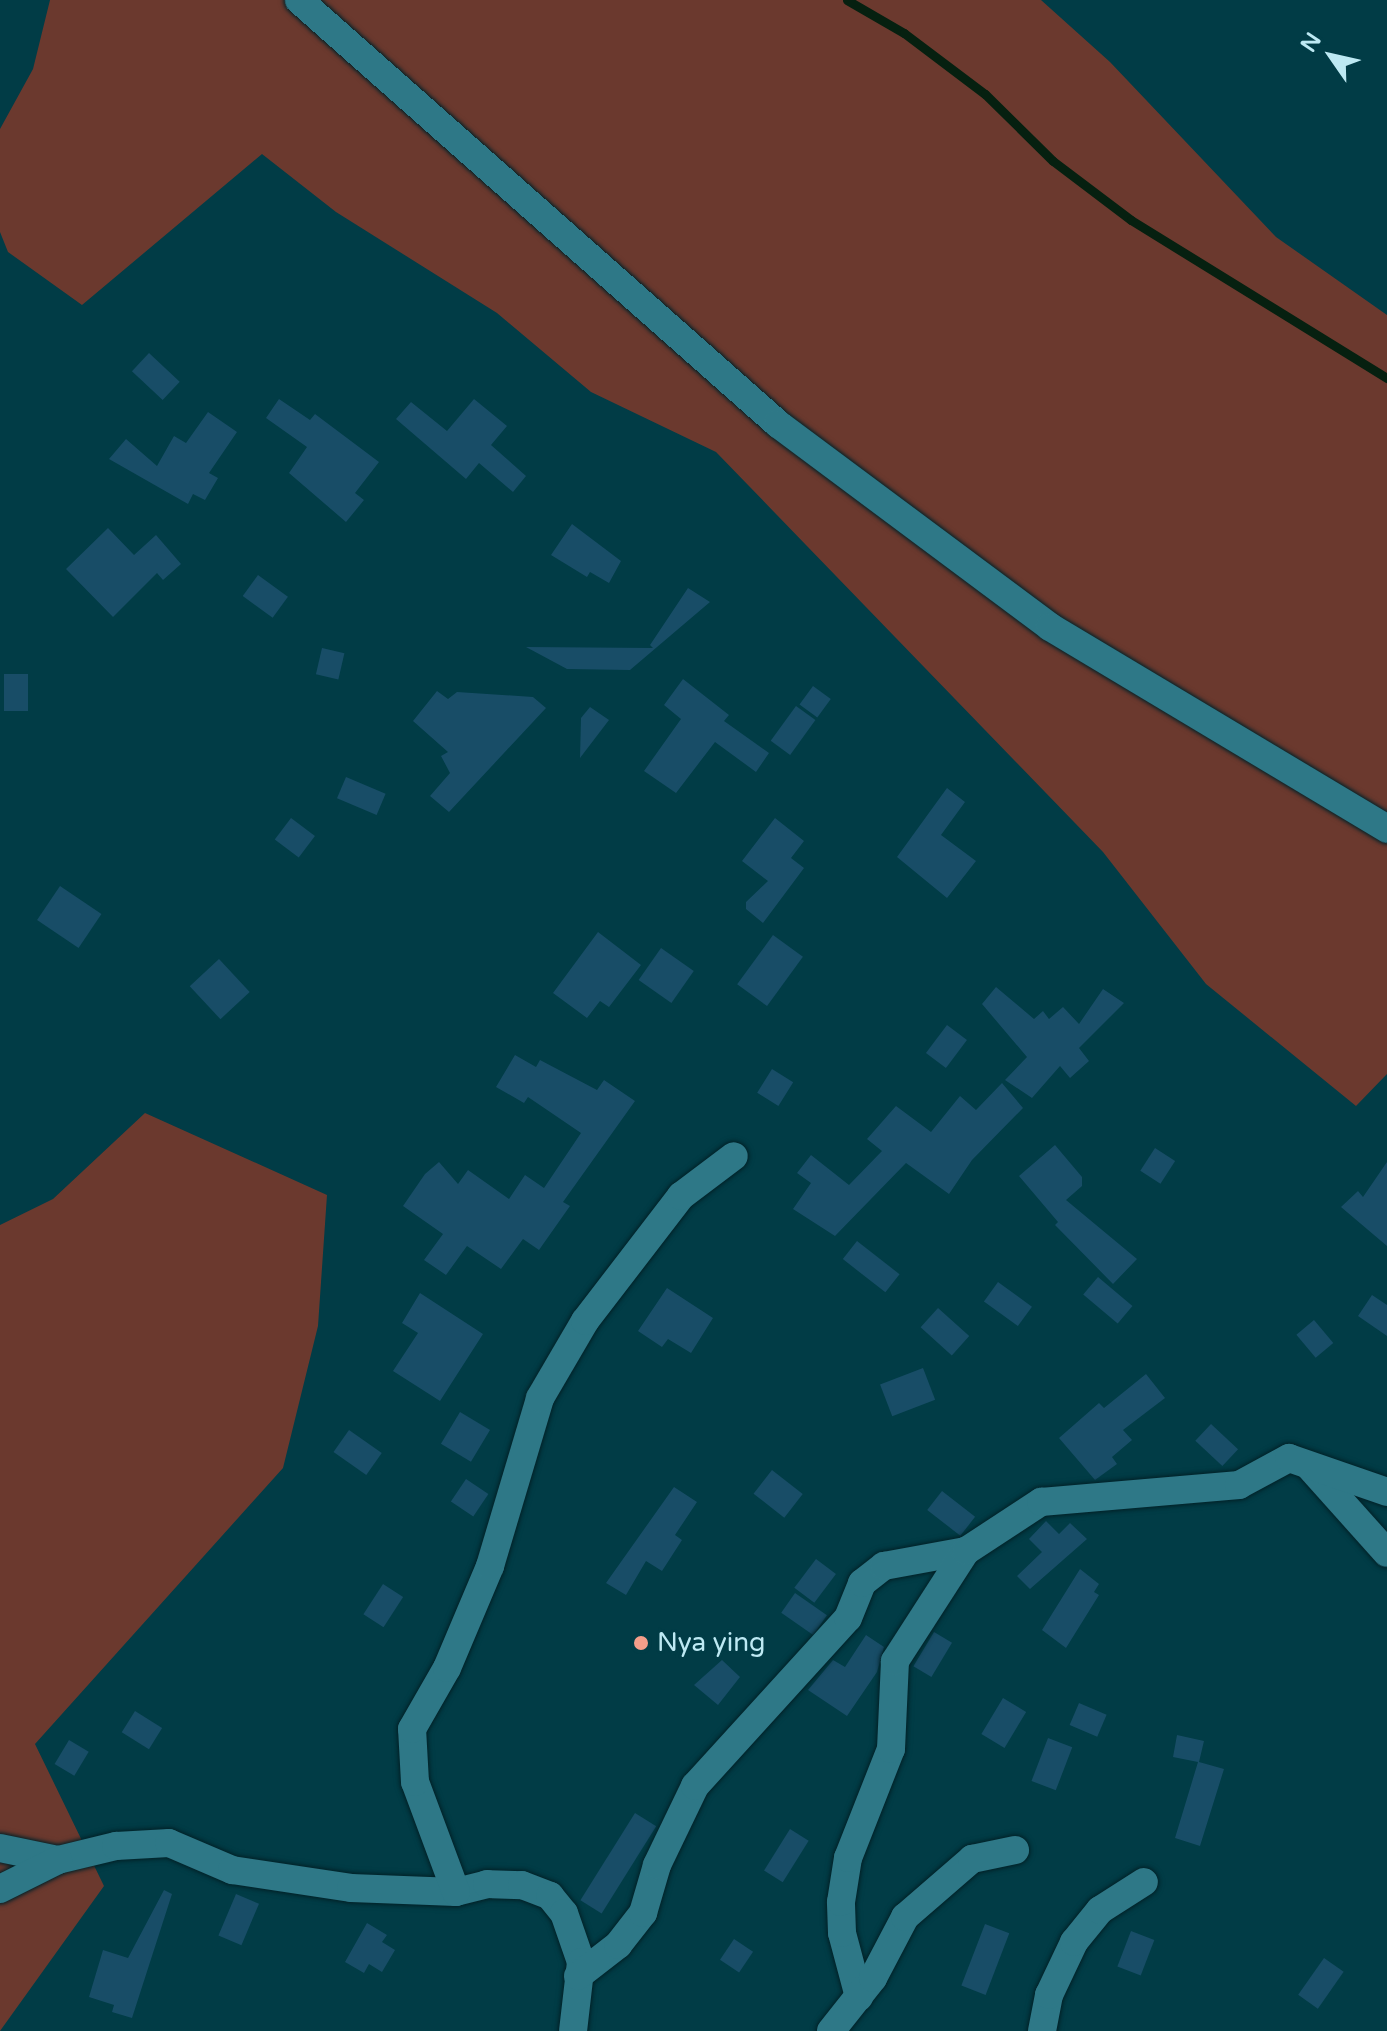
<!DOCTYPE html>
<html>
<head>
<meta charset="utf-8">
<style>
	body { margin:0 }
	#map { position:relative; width:1387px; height:2031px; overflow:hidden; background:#013c46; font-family:"Varela Round",sans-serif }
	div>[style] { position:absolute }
	.green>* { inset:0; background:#6b392e }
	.stream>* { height:9px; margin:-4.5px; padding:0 4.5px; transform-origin:4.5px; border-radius:4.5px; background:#062010 }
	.building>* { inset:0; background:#184d67; transform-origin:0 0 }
	.roads { filter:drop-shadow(0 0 2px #022127) drop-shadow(0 0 2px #022127) }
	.minor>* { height:28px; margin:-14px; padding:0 14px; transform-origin:14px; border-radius:14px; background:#2e7887 }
	.dots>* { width:22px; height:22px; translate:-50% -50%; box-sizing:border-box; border:4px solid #013c46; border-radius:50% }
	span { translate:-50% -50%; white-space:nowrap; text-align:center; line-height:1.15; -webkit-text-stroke:6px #013c46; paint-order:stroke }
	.poi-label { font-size:26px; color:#bde9f3 }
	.left { translate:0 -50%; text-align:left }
	.north { position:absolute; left:1291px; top:16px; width:80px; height:80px; -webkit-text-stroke:6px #013c46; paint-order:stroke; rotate:304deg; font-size:22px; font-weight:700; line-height:32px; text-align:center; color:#bde9f3 }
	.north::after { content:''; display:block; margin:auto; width:28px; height:36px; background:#bde9f3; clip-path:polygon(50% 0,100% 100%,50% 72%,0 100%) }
</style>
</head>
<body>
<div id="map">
	<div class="green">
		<i style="clip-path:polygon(50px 0,1041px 0,1110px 62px,1276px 237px,1387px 315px,1387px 1074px,1356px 1106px,1206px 984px,1103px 852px,716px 452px,591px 392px,497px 313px,336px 212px,262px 154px,82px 305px,8px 252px,0 232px,0 129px,33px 69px)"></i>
		<i style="clip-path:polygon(145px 1113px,327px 1195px,318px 1326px,283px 1468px,35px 1744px,104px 1886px,0 2031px,0 1225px,53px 1199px)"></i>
	</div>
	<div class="stream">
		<i style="left:847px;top:0;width:66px;rotate:30.1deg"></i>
		<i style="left:904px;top:33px;width:101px;rotate:37deg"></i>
		<i style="left:985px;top:94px;width:95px;rotate:44.6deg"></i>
		<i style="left:1053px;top:161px;width:98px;rotate:37.1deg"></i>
		<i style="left:1131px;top:220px;width:301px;rotate:31.7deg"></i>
	</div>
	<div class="building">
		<i style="left:149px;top:353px;width:42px;height:25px;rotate:43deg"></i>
		<i style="clip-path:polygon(279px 399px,310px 420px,315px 414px,379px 462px,355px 493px,364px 500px,346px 522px,289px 473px,307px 447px,266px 418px)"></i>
		<i style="clip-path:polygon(474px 399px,507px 426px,491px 445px,526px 476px,513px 492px,479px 463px,466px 479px,396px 419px,411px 402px,447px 431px)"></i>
		<i style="clip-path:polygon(208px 412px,237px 432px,209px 473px,218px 478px,205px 500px,193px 494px,188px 504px,109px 459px,126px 439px,157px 466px,174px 436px,186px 443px)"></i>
		<i style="clip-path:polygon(572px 524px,621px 561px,609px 583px,590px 572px,587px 577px,551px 555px)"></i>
		<i style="clip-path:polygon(108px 528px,134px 555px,156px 535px,181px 564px,163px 580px,157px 573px,113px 617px,66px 569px)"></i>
		<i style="left:258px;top:575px;width:37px;height:26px;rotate:36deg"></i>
		<i style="clip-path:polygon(688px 588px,710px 602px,630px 670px,567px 669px,526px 647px,653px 648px,650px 645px)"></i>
		<i style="left:322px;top:648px;width:23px;height:27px;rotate:13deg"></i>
		<i style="left:4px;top:674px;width:24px;height:37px"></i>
		<i style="clip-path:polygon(683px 679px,729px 715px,724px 721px,769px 753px,756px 772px,715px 742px,676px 793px,644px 771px,681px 719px,664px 705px)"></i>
		<i style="left:813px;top:686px;width:22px;height:23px;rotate:36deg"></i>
		<i style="clip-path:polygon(437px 691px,448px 699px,457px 692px,533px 697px,546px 708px,449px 812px,430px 796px,450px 773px,441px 756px,448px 752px,413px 721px)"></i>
		<i style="left:796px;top:706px;width:24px;height:43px;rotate:36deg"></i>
		<i style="clip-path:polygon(590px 707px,609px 720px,580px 758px,581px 718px)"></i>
		<i style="left:346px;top:777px;width:43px;height:23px;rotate:23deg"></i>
		<i style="clip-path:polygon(947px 788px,965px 802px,941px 835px,976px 861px,947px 898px,897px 857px)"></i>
		<i style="left:291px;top:818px;width:30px;height:27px;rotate:37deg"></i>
		<i style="clip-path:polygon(775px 818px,804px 841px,791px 858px,804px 868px,763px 923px,746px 909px,746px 902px,768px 881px,742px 861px)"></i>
		<i style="left:60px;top:886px;width:50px;height:41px;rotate:34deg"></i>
		<i style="clip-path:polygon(598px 932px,641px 965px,609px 1007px,600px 1001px,587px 1018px,553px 993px)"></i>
		<i style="left:773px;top:935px;width:37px;height:61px;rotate:36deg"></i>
		<i style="left:661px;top:948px;width:40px;height:39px;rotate:35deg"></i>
		<i style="left:219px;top:959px;width:45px;height:40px;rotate:47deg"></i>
		<i style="clip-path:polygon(996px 987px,1034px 1019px,1043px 1011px,1049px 1019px,1063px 1007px,1079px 1024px,1103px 989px,1124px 1003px,1079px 1048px,1089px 1061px,1070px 1078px,1060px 1066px,1032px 1098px,1005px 1080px,1027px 1057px,982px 1004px)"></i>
		<i style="left:947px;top:1025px;width:25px;height:35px;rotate:37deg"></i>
		<i style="clip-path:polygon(515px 1055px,536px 1067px,540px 1060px,597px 1090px,604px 1080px,635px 1101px,563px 1202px,570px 1206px,539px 1250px,523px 1239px,501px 1269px,467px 1246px,446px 1275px,424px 1260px,443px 1234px,403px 1206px,425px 1174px,439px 1162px,458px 1184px,468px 1170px,509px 1199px,525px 1175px,544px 1188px,581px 1133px,528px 1097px,524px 1103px,496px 1087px)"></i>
		<i style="left:772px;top:1069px;width:25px;height:28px;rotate:32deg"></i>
		<i style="clip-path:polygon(1002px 1083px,1023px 1108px,972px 1160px,949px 1194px,906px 1163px,835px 1236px,793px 1209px,811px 1183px,797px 1173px,811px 1155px,849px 1185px,882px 1151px,867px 1139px,896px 1106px,931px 1132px,960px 1096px,976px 1110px)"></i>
		<i style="clip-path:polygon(1055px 1145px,1082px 1177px,1082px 1186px,1066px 1200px,1137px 1259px,1113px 1284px,1055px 1225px,1058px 1222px,1019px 1176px)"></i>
		<i style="left:1155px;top:1148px;width:24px;height:27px;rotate:33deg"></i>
		<i style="clip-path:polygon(1387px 1162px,1387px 1246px,1341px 1207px,1358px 1191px,1363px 1197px)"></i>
		<i style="left:857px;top:1241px;width:54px;height:23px;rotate:38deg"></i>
		<i style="left:1098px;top:1277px;width:45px;height:23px;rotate:40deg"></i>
		<i style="left:998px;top:1282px;width:42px;height:24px;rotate:36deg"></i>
		<i style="clip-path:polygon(667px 1288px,713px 1318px,691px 1353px,668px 1339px,662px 1347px,638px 1331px)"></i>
		<i style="clip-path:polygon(420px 1293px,483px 1334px,440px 1401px,393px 1371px,418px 1333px,402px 1323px)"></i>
		<i style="clip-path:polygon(1372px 1295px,1387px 1305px,1387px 1336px,1358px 1316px)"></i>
		<i style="left:938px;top:1308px;width:42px;height:26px;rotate:42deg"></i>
		<i style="left:1314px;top:1320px;width:30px;height:23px;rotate:50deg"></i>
		<i style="left:923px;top:1368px;width:34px;height:46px;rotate:69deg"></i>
		<i style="clip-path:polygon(1146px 1374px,1165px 1398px,1123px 1430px,1132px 1440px,1112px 1457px,1117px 1464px,1095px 1480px,1059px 1438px,1099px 1403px,1104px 1408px)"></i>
		<i style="left:460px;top:1412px;width:35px;height:37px;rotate:31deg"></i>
		<i style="left:1211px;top:1424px;width:37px;height:23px;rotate:43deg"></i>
		<i style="left:349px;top:1430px;width:40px;height:27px;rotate:35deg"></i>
		<i style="left:772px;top:1470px;width:39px;height:30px;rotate:38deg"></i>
		<i style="left:466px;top:1479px;width:27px;height:27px;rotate:34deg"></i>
		<i style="clip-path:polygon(674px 1487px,697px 1502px,675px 1535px,682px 1540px,662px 1571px,646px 1561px,626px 1595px,606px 1583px)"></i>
		<i style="left:942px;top:1491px;width:42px;height:24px;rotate:38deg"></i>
		<i style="clip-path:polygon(1046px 1521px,1059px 1534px,1070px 1523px,1087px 1539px,1030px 1589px,1017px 1576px,1042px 1552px,1029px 1539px)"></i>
		<i style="left:816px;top:1559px;width:25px;height:36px;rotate:37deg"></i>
		<i style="clip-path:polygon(1080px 1569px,1099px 1584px,1094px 1592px,1099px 1595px,1066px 1648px,1042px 1630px)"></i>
		<i style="left:383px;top:1584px;width:24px;height:36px;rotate:33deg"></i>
		<i style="left:795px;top:1593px;width:39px;height:24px;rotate:35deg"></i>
		<i style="left:934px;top:1632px;width:21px;height:40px;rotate:31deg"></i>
		<i style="clip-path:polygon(866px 1635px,884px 1647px,877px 1672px,847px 1716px,808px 1690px,833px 1660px,845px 1667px)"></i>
		<i style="clip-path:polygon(722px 1660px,740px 1677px,718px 1705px,694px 1685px)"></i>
		<i style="left:1003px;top:1698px;width:27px;height:42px;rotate:31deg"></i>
		<i style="left:1079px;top:1703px;width:30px;height:24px;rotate:23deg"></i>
		<i style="left:135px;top:1711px;width:32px;height:25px;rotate:32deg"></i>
		<i style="clip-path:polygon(1177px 1735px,1204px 1741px,1199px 1762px,1224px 1769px,1200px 1846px,1175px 1838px,1198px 1762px,1173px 1757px)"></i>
		<i style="left:1048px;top:1738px;width:26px;height:46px;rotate:21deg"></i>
		<i style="left:69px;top:1740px;width:23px;height:28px;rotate:31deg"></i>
		<i style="left:635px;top:1813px;width:25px;height:103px;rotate:32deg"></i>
		<i style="left:790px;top:1829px;width:22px;height:49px;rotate:32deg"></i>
		<i style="clip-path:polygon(164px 1890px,172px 1894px,132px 2018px,112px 2012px,114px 2005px,89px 1997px,103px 1950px,128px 1958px)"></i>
		<i style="left:236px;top:1894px;width:25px;height:45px;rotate:23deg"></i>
		<i style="clip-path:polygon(367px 1923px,387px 1935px,382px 1942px,395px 1950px,382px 1972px,369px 1964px,364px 1973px,345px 1962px)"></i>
		<i style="left:985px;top:1924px;width:26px;height:66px;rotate:21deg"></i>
		<i style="left:1131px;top:1931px;width:25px;height:38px;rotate:21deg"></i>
		<i style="left:734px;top:1939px;width:23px;height:25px;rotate:34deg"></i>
		<i style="left:1324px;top:1958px;width:24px;height:45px;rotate:35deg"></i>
	</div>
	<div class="roads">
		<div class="minor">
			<i style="left:299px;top:0;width:640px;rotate:41.51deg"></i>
			<i style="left:778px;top:424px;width:339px;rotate:36.7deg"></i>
			<i style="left:1050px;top:627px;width:393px;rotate:30.9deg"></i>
			<i style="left:1310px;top:1467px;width:115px;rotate:48.2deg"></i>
			<i style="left:0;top:1848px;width:59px;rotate:11.7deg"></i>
			<i style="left:58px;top:1860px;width:60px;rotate:-13.6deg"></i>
			<i style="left:116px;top:1846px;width:53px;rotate:-3.2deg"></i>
			<i style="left:169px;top:1843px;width:69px;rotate:23.2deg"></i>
			<i style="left:232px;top:1870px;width:120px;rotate:8.6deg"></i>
			<i style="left:351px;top:1888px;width:105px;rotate:2.2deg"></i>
			<i style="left:456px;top:1892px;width:32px;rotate:-14deg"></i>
			<i style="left:487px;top:1884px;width:35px;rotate:2deg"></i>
			<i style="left:522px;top:1885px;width:30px;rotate:21deg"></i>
			<i style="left:550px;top:1896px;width:22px;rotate:51deg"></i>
			<i style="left:564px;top:1913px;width:52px;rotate:70.9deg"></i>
			<i style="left:581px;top:1962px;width:69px;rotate:96.6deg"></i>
			<i style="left:0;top:1889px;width:65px;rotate:-26.6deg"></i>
			<i style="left:456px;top:1892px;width:117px;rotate:-110.4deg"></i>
			<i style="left:415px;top:1782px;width:53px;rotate:-93.2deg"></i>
			<i style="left:412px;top:1729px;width:70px;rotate:-60.2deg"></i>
			<i style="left:447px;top:1668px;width:111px;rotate:-67.1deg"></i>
			<i style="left:490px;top:1566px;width:175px;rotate:-73.4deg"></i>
			<i style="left:540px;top:1398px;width:89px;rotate:-59.7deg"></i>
			<i style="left:585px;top:1321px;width:158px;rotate:-52.5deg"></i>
			<i style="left:681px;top:1196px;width:66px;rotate:-37deg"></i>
			<i style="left:578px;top:1976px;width:51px;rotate:-37.8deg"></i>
			<i style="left:618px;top:1945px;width:41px;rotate:-52deg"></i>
			<i style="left:643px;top:1913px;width:50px;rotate:-73.7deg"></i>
			<i style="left:657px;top:1865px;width:88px;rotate:-64.3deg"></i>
			<i style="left:695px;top:1786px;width:227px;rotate:-47.7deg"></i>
			<i style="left:848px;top:1618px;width:38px;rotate:-68deg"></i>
			<i style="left:862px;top:1583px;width:28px;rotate:-38deg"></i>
			<i style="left:884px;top:1566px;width:83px;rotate:-10.4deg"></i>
			<i style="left:859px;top:1997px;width:66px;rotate:-104.9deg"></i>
			<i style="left:842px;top:1933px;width:31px;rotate:-92deg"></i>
			<i style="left:841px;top:1902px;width:45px;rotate:-81deg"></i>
			<i style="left:848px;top:1858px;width:117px;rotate:-68.5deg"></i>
			<i style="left:891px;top:1749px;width:88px;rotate:-87.4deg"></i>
			<i style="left:895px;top:1661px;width:131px;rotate:-57.2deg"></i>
			<i style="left:966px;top:1551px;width:90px;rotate:-33.2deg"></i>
			<i style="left:1041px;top:1502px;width:199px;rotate:-4.9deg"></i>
			<i style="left:1239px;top:1485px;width:57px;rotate:-28.4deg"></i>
			<i style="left:1289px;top:1458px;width:104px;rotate:19.1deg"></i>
			<i style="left:831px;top:2031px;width:68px;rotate:-51.6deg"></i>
			<i style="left:873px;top:1978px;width:69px;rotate:-62.3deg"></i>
			<i style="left:905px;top:1917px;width:89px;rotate:-40.9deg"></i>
			<i style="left:972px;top:1859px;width:44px;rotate:-11.8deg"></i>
			<i style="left:1042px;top:2031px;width:37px;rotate:-79deg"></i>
			<i style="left:1049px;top:1995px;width:59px;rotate:-64.7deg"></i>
			<i style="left:1074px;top:1942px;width:41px;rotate:-50.9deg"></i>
			<i style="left:1100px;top:1910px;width:52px;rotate:-32.5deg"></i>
		</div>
	</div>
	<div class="dots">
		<i style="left:641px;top:1643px;background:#f49e8a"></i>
	</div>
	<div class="poi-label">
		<span class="left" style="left:657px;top:1643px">Nya ying</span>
	</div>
	<div class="north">N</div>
</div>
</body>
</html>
